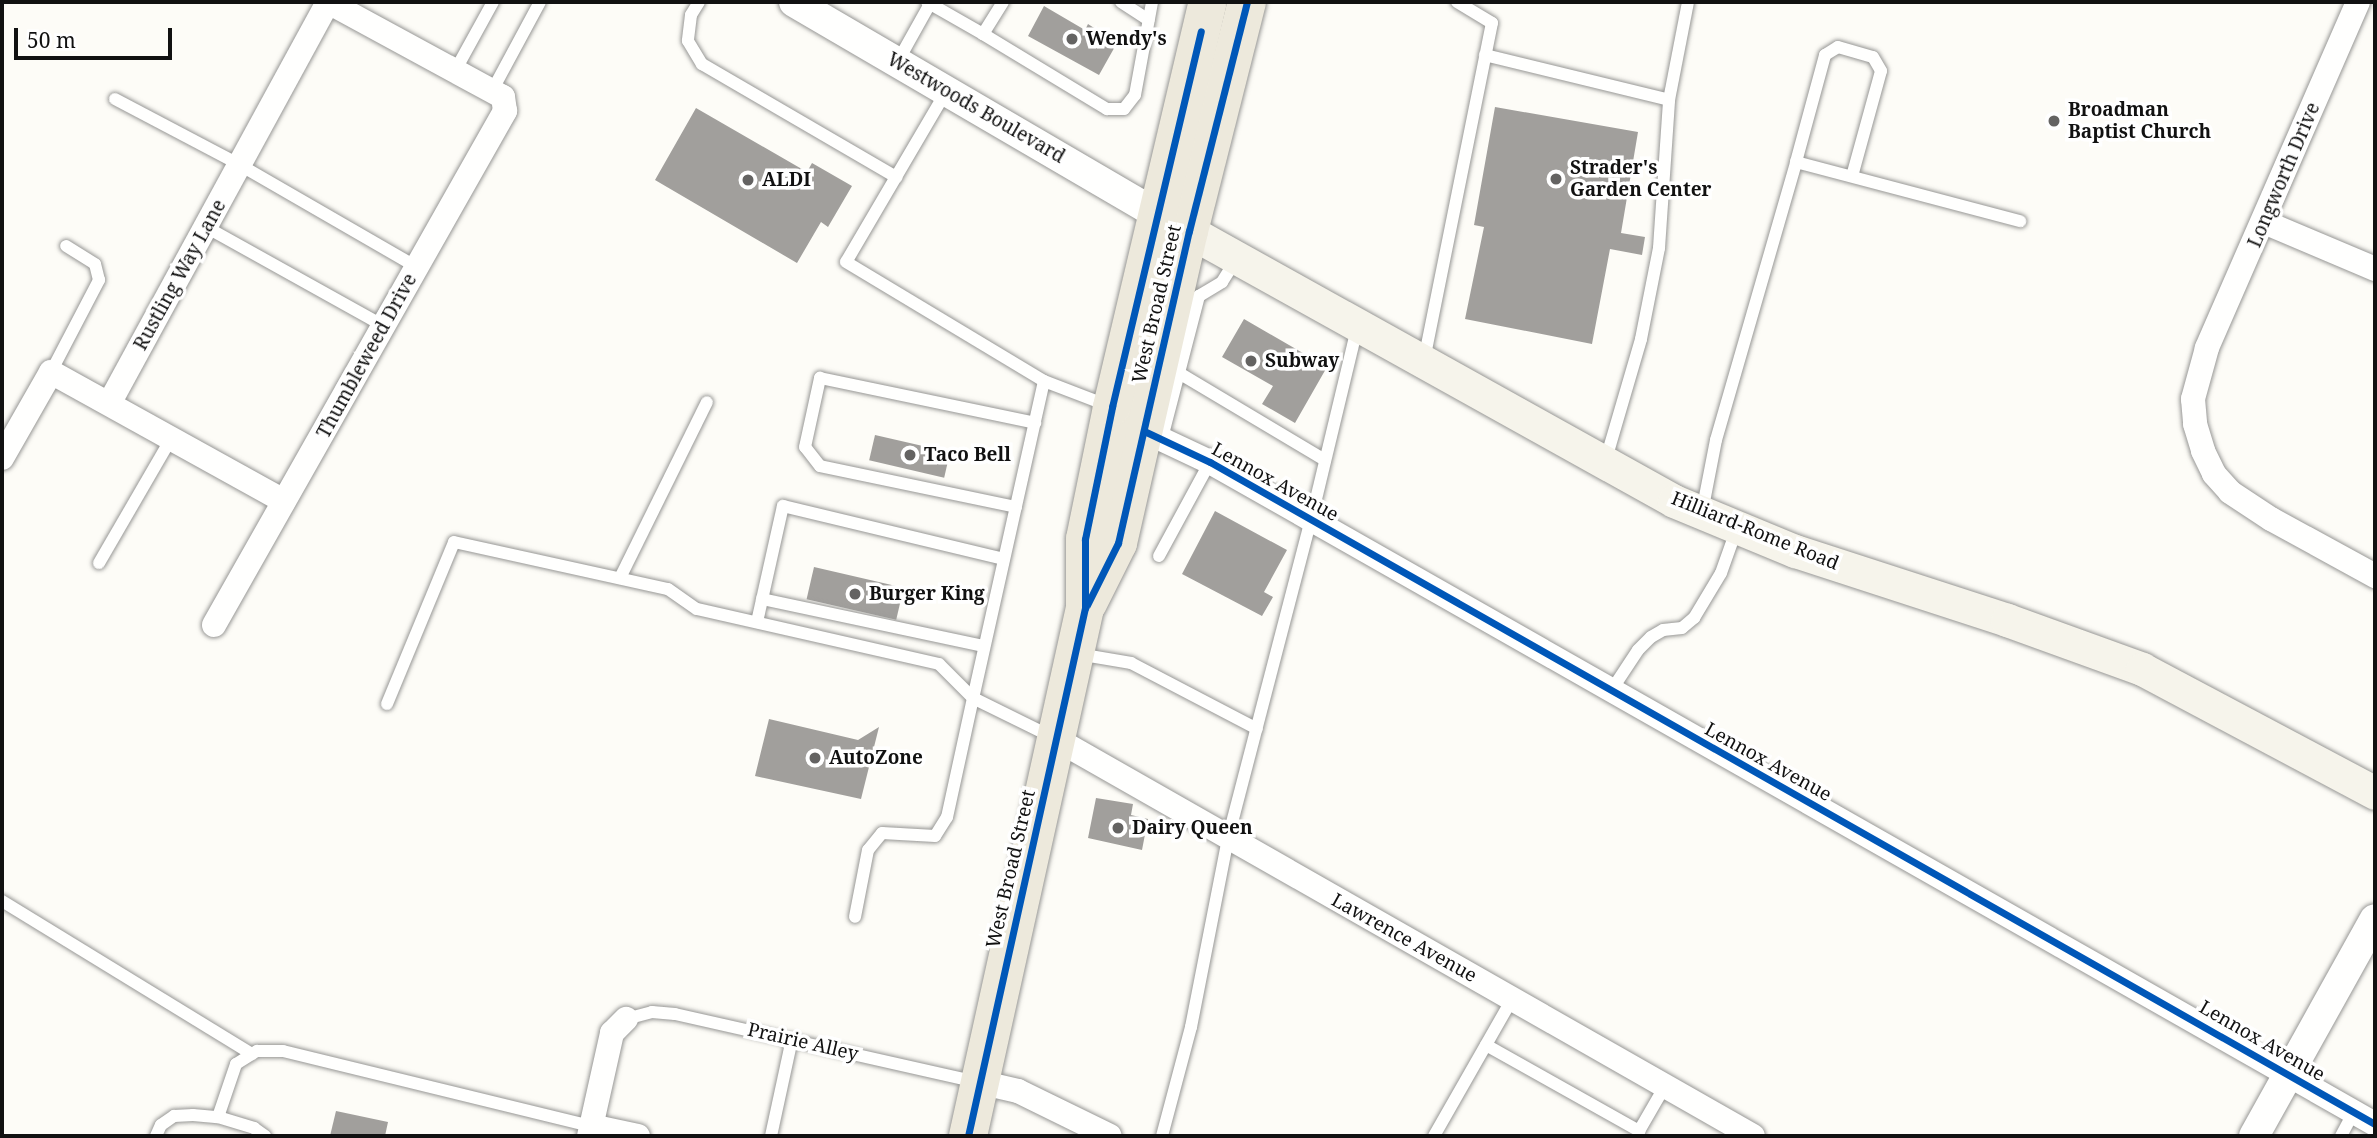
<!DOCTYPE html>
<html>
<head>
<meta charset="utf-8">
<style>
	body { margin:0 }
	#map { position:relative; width:2377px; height:1138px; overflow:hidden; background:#fdfcf7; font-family:"Noto Serif",serif }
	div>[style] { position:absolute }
	.building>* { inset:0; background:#a19f9c; transform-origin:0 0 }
	.roads { filter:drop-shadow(0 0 2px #979795) drop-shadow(0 0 2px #979795) }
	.service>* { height:12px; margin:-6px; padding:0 6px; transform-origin:6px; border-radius:6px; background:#fffffe }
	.minor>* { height:24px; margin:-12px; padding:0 12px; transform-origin:12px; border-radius:12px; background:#fffffe }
	.tertiary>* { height:30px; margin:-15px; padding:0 15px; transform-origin:15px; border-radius:15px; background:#fffffe }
	.secondary>* { height:33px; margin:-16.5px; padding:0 16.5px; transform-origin:16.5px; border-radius:16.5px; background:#f6f4eb }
	.primary>* { height:38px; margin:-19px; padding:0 19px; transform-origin:19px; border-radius:19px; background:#ede9dc }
	.cycleway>* { height:7px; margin:-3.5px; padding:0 3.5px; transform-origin:3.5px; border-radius:3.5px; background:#0057b8 }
	.dots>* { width:19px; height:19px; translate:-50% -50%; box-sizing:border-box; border:4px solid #fff; border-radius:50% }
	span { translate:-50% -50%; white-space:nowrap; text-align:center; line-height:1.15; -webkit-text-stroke:7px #fff; paint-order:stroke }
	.poi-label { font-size:19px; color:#111; font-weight:700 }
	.left { translate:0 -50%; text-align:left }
	.street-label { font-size:19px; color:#111 }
	.frame { position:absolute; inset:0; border:4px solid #111; pointer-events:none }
	.scale { position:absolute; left:14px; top:28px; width:158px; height:32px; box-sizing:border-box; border:4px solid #111; border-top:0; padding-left:9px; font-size:21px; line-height:24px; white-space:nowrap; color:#111; -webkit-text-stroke:5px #fff; paint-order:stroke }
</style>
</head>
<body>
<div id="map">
	<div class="building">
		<i style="clip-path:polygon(1044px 6px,1085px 30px,1088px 24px,1117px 43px,1099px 75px,1028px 36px)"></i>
		<i style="clip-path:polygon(1495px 107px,1638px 132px,1621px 233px,1645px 237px,1642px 255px,1610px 249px,1592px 344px,1465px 319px,1484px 227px,1474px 225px)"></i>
		<i style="clip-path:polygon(696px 108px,807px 172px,812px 163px,852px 186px,828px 227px,821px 222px,797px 263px,655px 180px)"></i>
		<i style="clip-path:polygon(1244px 319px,1327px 367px,1295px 423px,1262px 404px,1273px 386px,1222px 357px)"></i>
		<i style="left:875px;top:435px;width:77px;height:26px;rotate:13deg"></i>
		<i style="clip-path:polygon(1215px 511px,1287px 550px,1264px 592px,1273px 597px,1262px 616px,1182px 574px)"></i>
		<i style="left:814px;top:567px;width:92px;height:33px;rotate:13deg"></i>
		<i style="clip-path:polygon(769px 719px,858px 740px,879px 727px,861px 799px,755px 776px)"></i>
		<i style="clip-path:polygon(1096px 798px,1133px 804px,1131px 815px,1148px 819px,1142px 850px,1088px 838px)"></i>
		<i style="clip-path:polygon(336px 1111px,388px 1122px,385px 1136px,330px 1136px)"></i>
	</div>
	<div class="roads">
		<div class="service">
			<i style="left:699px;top:2px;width:15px;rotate:122deg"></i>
			<i style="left:691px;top:15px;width:26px;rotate:97deg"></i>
			<i style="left:688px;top:41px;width:27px;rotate:59deg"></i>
			<i style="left:702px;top:64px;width:225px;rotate:30.2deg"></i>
			<i style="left:927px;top:2px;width:64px;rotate:29.7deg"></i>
			<i style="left:1003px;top:2px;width:38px;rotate:122deg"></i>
			<i style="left:983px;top:34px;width:145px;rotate:31.2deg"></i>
			<i style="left:1107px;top:109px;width:17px"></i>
			<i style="left:1124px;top:109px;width:18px;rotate:-52deg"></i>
			<i style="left:1135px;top:95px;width:95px;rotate:-79.6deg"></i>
			<i style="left:1121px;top:2px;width:33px;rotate:33deg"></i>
			<i style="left:1485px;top:55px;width:189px;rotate:13.7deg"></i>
			<i style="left:898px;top:61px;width:68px;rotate:-60.8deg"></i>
			<i style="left:455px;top:71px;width:79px;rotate:-61.2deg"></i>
			<i style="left:947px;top:90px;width:199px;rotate:120.4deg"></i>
			<i style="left:846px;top:262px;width:231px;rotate:31deg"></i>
			<i style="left:1044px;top:381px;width:70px;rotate:21deg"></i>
			<i style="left:492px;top:91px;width:101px;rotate:-61.7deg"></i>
			<i style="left:115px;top:99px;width:141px;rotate:27.8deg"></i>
			<i style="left:240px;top:165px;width:204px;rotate:30deg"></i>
			<i style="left:1796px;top:162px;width:111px;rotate:-74.8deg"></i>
			<i style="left:1825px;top:55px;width:15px;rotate:-32deg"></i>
			<i style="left:1838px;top:47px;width:36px;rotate:16deg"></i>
			<i style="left:1873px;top:57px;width:16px;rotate:60deg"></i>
			<i style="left:1881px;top:71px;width:109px;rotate:105.4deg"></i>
			<i style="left:206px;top:227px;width:204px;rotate:29.1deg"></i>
			<i style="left:1424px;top:360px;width:344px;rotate:-78.6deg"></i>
			<i style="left:1492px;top:23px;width:41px;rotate:-149deg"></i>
			<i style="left:51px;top:372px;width:104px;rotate:-62.4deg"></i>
			<i style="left:99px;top:280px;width:16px;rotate:-104deg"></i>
			<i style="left:95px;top:264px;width:34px;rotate:-148deg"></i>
			<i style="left:1179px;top:373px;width:170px;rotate:30.8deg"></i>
			<i style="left:1044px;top:381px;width:325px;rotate:102.6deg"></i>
			<i style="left:973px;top:698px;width:88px;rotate:26.3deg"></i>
			<i style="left:1162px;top:438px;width:147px;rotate:-75.4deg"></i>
			<i style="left:1199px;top:296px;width:27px;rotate:-31deg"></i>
			<i style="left:1222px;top:282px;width:26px;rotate:-58deg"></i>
			<i style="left:1606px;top:459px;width:125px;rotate:-73.7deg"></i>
			<i style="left:1641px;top:339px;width:93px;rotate:-78.8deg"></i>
			<i style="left:1659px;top:248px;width:148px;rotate:-86.1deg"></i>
			<i style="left:1669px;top:100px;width:100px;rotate:-79deg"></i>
			<i style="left:1016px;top:507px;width:200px;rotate:-168.2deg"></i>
			<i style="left:820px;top:466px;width:24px;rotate:-128deg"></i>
			<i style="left:805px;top:447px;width:71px;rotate:-77.7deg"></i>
			<i style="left:820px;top:378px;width:220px;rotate:11.8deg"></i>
			<i style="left:1702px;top:512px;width:73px;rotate:-79deg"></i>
			<i style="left:1716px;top:440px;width:289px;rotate:-73.9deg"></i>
			<i style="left:1796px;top:162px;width:232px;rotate:14.8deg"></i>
			<i style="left:1159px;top:556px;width:107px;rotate:-61.5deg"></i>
			<i style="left:99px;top:563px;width:146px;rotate:-59.9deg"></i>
			<i style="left:620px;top:578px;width:196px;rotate:-63.7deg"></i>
			<i style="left:762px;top:599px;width:227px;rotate:12deg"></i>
			<i style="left:757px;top:622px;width:119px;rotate:-77.4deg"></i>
			<i style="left:783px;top:506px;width:227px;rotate:13.5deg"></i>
			<i style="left:1078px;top:654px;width:54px;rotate:9.6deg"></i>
			<i style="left:1131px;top:663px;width:142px;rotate:27.6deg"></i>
			<i style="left:1611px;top:691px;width:49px;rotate:-56.6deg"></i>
			<i style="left:1638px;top:650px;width:18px;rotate:-45deg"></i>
			<i style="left:1651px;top:637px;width:14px;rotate:-30deg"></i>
			<i style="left:1663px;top:630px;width:19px;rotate:-6deg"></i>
			<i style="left:1682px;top:628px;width:16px;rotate:-40deg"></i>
			<i style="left:1694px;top:618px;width:52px;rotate:-59deg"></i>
			<i style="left:1721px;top:573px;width:48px;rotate:-70.4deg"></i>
			<i style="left:387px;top:704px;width:175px;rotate:-67.5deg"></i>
			<i style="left:454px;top:542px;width:219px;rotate:12.4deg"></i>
			<i style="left:668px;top:589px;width:35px;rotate:35deg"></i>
			<i style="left:697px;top:609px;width:248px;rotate:12.8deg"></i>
			<i style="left:939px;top:664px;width:48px;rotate:45deg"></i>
			<i style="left:973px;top:698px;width:122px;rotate:102.3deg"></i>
			<i style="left:947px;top:817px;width:22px;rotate:122deg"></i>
			<i style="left:935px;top:836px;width:53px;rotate:-176.8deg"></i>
			<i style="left:882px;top:833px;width:22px;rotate:129deg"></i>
			<i style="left:868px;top:850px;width:68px;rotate:101deg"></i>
			<i style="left:2px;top:901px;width:293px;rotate:31.5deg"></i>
			<i style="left:626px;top:1019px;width:27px;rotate:-15deg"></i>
			<i style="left:652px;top:1012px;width:23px;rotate:5deg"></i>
			<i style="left:675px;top:1014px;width:310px;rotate:12.7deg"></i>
			<i style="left:1486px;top:1045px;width:176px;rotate:29.3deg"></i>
			<i style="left:1639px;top:1131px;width:52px;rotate:-60deg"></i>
			<i style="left:218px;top:1117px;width:56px;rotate:-71.2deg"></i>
			<i style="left:236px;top:1064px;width:25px;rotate:-32deg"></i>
			<i style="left:257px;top:1051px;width:26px"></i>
			<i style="left:283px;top:1051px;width:317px;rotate:13.7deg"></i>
			<i style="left:156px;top:1136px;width:12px;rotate:-66deg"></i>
			<i style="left:161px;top:1125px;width:16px;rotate:-35deg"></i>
			<i style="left:174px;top:1116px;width:19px;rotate:-3deg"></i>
			<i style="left:193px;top:1115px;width:25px;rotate:5deg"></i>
			<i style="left:218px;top:1117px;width:38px;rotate:17deg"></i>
			<i style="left:254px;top:1128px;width:14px;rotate:36deg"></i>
			<i style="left:771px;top:1136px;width:99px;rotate:-77.8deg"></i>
			<i style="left:1162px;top:1136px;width:113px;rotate:-75.1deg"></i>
			<i style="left:1191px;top:1027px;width:193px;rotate:-78.9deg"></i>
			<i style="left:1228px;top:838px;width:329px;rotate:-75.4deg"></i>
			<i style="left:1311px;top:520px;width:197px;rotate:-76.5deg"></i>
			<i style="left:1434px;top:1136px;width:158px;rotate:-60.3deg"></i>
			<i style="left:2341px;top:1136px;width:27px;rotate:-62deg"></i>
		</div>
		<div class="minor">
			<i style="left:2358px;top:2px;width:378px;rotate:113.6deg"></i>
			<i style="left:2207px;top:348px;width:53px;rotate:105.4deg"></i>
			<i style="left:2193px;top:399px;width:25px;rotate:85deg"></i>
			<i style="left:2195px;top:424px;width:28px;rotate:73deg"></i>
			<i style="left:2203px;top:451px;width:25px;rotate:64deg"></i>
			<i style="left:2214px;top:474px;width:24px;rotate:48deg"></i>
			<i style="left:2230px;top:492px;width:49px;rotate:33.4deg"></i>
			<i style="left:2271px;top:519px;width:119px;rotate:28.7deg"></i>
			<i style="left:2264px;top:222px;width:121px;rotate:22.9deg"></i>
			<i style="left:110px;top:402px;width:456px;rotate:-61.4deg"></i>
			<i style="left:1144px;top:431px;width:73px;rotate:25.2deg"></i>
			<i style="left:1210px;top:462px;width:1340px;rotate:29.61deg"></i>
			<i style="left:2px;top:458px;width:99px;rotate:-60.3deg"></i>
			<i style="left:51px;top:372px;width:266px;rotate:29deg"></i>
			<i style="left:214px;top:625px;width:591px;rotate:-60.48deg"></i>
			<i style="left:505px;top:111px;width:14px;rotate:-98deg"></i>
			<i style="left:503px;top:97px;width:199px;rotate:-151.5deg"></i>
			<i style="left:1056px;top:739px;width:802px;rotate:29.67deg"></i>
			<i style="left:979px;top:1082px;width:40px;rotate:13deg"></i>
			<i style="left:1018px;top:1091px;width:102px;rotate:26.1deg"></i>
			<i style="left:591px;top:1126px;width:48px;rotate:12deg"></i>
			<i style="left:589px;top:1136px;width:106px;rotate:-77.4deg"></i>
			<i style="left:612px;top:1033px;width:20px;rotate:-45deg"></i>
		</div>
		<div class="tertiary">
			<i style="left:794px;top:2px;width:423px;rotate:30.3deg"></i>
			<i style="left:2254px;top:1136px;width:248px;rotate:-60.9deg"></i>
		</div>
		<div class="secondary">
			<i style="left:1167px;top:219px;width:580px;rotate:29.08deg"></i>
			<i style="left:1674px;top:501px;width:131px;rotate:22.5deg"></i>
			<i style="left:1795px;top:551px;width:223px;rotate:18deg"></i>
			<i style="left:2007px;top:620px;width:144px;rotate:19.9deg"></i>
			<i style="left:2142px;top:669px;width:264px;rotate:28deg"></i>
		</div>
		<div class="primary">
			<i style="left:1088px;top:603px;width:67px;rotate:-63.4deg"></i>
			<i style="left:1118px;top:543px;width:320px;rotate:-77.2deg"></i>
			<i style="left:1189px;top:231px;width:236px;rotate:-75.8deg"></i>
			<i style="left:968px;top:1136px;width:541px;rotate:-77.51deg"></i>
			<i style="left:1085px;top:608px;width:69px;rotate:-90deg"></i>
			<i style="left:1085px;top:539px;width:135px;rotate:-78.4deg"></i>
			<i style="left:1112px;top:407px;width:416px;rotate:-76.7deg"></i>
		</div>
	</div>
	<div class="cycleway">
		<i style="left:1144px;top:431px;width:73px;rotate:25.2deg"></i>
		<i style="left:1210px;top:462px;width:1340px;rotate:29.61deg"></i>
		<i style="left:1087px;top:605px;width:69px;rotate:-63.4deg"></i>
		<i style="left:1118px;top:543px;width:320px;rotate:-77.2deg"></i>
		<i style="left:1189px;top:231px;width:236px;rotate:-75.8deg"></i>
		<i style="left:968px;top:1136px;width:541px;rotate:-77.51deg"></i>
		<i style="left:1085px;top:608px;width:69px;rotate:-90deg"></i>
		<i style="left:1085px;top:539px;width:135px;rotate:-78.4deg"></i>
		<i style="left:1112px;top:407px;width:386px;rotate:-76.7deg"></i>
	</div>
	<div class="dots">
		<i style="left:1072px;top:39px;background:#646362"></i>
		<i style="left:2054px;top:121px;background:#646362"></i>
		<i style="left:1556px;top:179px;background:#646362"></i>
		<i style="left:748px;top:180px;background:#646362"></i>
		<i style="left:1251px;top:361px;background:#646362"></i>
		<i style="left:910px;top:455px;background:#646362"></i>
		<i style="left:855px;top:594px;background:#646362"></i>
		<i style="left:815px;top:758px;background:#646362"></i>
		<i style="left:1118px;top:828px;background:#646362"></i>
	</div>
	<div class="poi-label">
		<span class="left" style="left:1086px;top:39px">Wendy's</span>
		<span class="left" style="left:2068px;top:121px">Broadman<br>Baptist Church</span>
		<span class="left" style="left:1570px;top:179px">Strader's<br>Garden Center</span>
		<span class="left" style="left:762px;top:180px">ALDI</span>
		<span class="left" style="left:1265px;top:361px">Subway</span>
		<span class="left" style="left:924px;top:455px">Taco Bell</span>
		<span class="left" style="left:869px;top:594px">Burger King</span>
		<span class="left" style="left:829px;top:758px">AutoZone</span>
		<span class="left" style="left:1132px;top:828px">Dairy Queen</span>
	</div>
	<div class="street-label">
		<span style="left:976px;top:108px;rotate:30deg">Westwoods Boulevard</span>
		<span style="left:2284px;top:175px;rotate:-67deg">Longworth Drive</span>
		<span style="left:180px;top:275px;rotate:-61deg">Rustling Way Lane</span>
		<span style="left:1157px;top:304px;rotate:-77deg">West Broad Street</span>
		<span style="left:367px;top:356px;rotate:-61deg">Thumbleweed Drive</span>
		<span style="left:1275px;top:482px;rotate:29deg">Lennox Avenue</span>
		<span style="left:1755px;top:531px;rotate:22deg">Hilliard-Rome Road</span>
		<span style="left:1768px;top:762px;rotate:29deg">Lennox Avenue</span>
		<span style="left:1011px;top:869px;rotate:-77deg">West Broad Street</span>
		<span style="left:1404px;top:938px;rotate:29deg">Lawrence Avenue</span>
		<span style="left:2262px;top:1041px;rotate:30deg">Lennox Avenue</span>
		<span style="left:803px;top:1042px;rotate:13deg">Prairie Alley</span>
	</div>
	<div class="frame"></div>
	<div class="scale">50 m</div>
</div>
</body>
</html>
